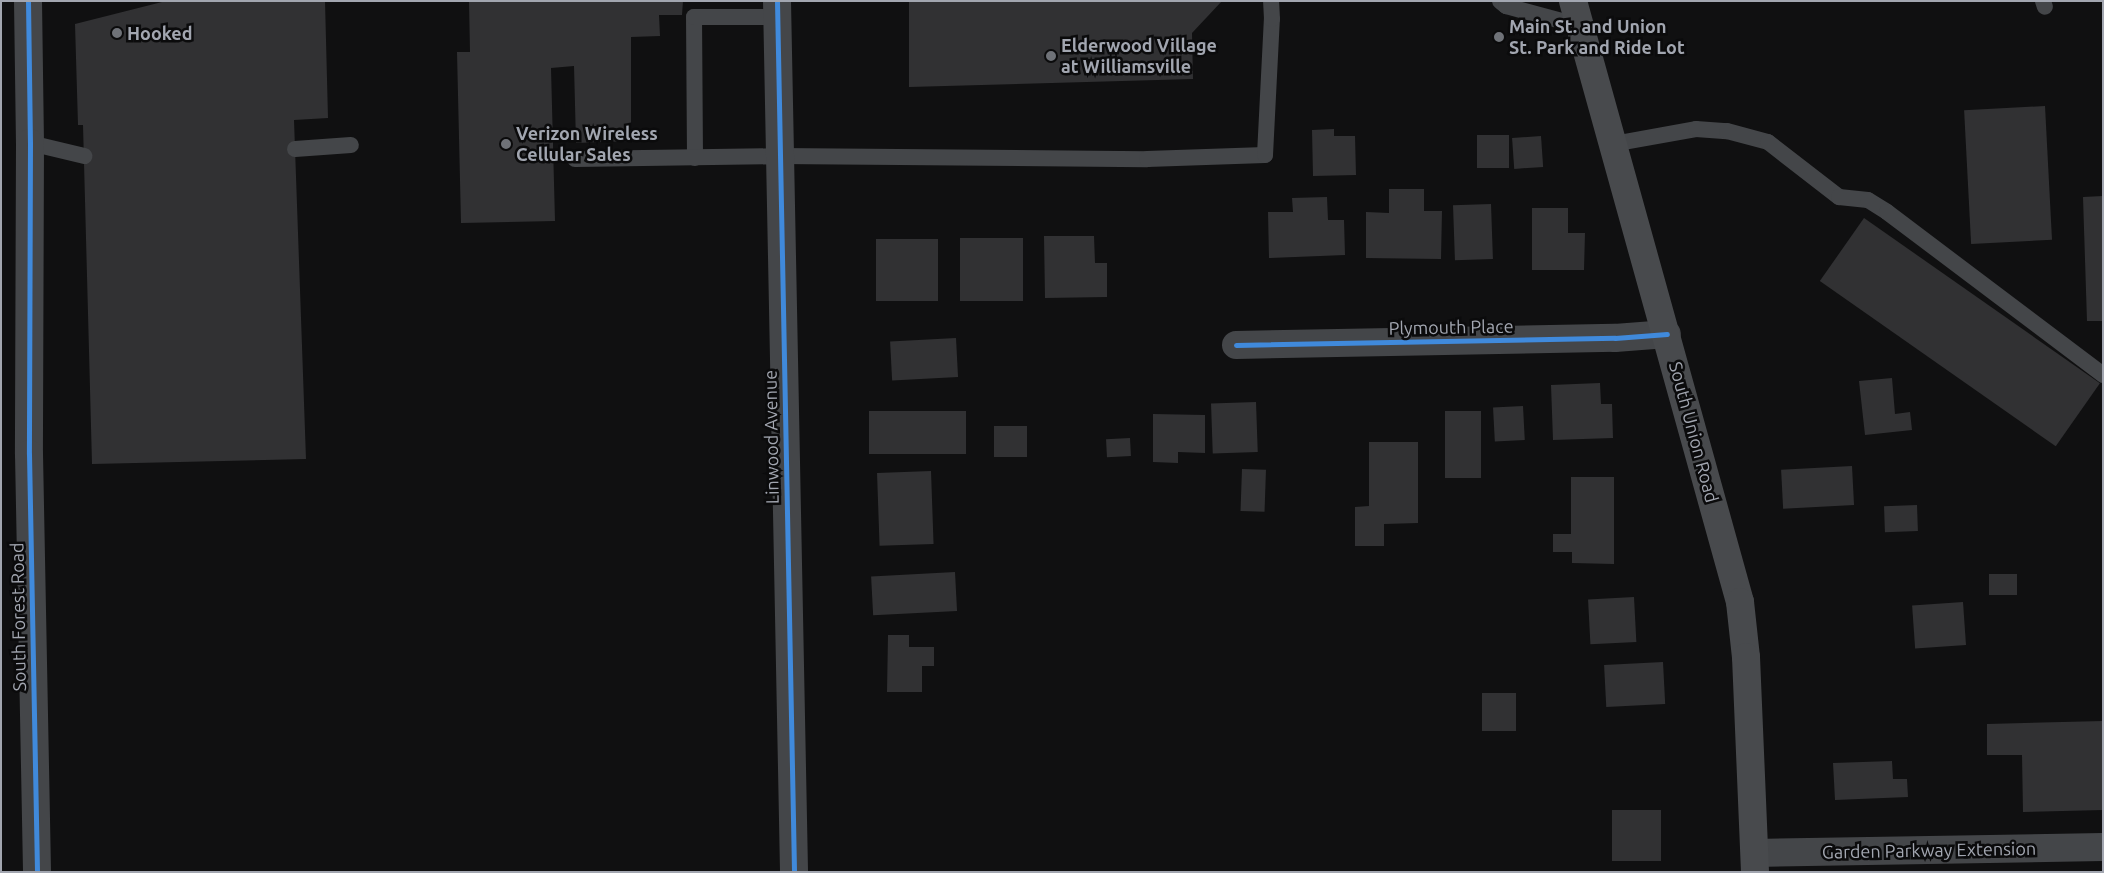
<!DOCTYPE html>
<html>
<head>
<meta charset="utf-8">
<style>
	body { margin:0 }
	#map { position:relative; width:2104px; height:873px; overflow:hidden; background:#101011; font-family:Ubuntu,sans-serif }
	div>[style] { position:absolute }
	.building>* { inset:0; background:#313133; transform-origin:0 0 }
	.service>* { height:16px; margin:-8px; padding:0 8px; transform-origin:8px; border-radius:8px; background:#444649 }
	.minor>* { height:28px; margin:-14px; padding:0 14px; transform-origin:14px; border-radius:14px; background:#444649 }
	.tertiary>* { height:28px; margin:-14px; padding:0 14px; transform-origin:14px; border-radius:14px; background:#444649 }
	.secondary>* { height:28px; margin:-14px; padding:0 14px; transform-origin:14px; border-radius:14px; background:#484a4d }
	.cycleway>* { height:5px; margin:-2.5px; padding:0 2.5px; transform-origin:2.5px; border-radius:2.5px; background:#408adc }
	.dots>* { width:14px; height:14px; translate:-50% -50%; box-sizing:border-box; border:2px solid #0b0b0c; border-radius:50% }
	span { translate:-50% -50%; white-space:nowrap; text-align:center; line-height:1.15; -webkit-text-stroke:5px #0b0b0c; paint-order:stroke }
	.poi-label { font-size:18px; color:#a2a6b0; font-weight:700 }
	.left { translate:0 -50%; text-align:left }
	.street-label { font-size:18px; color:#a2a6b0 }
	.frame { position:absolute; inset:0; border:2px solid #a2a6b0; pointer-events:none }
</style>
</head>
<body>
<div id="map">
	<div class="building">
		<i style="clip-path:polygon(166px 1px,325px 1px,328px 118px,294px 120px,306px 459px,92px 464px,83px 125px,78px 125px,75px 24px)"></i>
		<i style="clip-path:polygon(469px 1px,683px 1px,682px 15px,659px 15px,660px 36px,631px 37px,631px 141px,576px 143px,574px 66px,551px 68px,555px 221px,461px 223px,457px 52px,470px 52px)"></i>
		<i style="clip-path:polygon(909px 1px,1222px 1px,1192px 33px,1193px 79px,909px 87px)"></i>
		<i style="left:2045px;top:106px;width:134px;height:81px;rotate:87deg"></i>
		<i style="clip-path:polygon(1334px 129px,1334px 136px,1355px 136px,1356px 175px,1313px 176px,1312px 130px)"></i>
		<i style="left:1509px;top:135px;width:33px;height:32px;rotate:90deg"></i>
		<i style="left:1541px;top:136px;width:31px;height:29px;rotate:86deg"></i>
		<i style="clip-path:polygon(1389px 189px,1424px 189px,1424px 211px,1442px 211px,1441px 259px,1366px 258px,1366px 212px,1389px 213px)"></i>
		<i style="clip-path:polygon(2103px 196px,2103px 321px,2087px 321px,2083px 197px)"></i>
		<i style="clip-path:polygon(1327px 197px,1328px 220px,1344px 220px,1345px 255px,1269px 258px,1268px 212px,1293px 212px,1292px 198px)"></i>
		<i style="left:1491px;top:204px;width:55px;height:38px;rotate:88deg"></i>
		<i style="clip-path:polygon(1532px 208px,1568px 208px,1568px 233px,1585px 233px,1584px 270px,1532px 270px)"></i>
		<i style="left:1864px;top:218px;width:288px;height:77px;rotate:35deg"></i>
		<i style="clip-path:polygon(1044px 236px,1094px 236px,1095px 263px,1107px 263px,1107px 297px,1045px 298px)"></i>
		<i style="left:960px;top:238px;width:63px;height:63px"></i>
		<i style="left:876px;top:239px;width:62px;height:62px"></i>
		<i style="left:956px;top:338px;width:39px;height:66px;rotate:87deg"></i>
		<i style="clip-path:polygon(1892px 378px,1895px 414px,1910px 412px,1912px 430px,1865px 435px,1859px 381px)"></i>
		<i style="clip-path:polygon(1600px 383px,1601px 404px,1612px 404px,1613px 438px,1553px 440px,1551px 385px)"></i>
		<i style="left:1256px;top:402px;width:50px;height:45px;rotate:88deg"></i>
		<i style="left:1523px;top:406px;width:34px;height:30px;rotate:87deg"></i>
		<i style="left:966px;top:411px;width:43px;height:97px;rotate:90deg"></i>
		<i style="left:1445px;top:411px;width:36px;height:67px"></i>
		<i style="clip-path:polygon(1153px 414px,1205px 415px,1205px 453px,1178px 452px,1178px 463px,1153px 462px)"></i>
		<i style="left:994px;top:426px;width:33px;height:31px"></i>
		<i style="left:1130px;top:438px;width:18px;height:24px;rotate:87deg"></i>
		<i style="clip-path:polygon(1369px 442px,1418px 442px,1418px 523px,1384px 524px,1384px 546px,1355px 546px,1355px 507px,1369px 506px)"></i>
		<i style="left:1852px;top:466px;width:39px;height:71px;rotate:87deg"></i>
		<i style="left:1242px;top:469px;width:24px;height:42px;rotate:2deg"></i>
		<i style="left:931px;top:471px;width:73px;height:54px;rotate:88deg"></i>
		<i style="clip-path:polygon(1571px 477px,1614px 477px,1614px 564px,1572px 563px,1572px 552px,1553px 552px,1553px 534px,1571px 534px)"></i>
		<i style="left:1917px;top:505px;width:26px;height:33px;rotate:88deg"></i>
		<i style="left:955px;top:572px;width:39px;height:84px;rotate:87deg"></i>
		<i style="left:1989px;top:574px;width:28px;height:21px"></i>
		<i style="left:1634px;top:597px;width:45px;height:46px;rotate:87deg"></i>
		<i style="left:1963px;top:602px;width:43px;height:51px;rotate:86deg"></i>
		<i style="clip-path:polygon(888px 635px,909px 635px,909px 647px,934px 647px,934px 666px,922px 666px,922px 692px,887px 692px)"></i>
		<i style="left:1663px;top:662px;width:42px;height:59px;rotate:87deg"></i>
		<i style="left:1482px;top:693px;width:34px;height:38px"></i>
		<i style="clip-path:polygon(2103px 721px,2103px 810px,2023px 812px,2022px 755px,1987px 755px,1987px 724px)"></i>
		<i style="clip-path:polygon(1892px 761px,1893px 779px,1907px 779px,1908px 797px,1835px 800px,1833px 763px)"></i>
		<i style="left:1612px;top:810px;width:49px;height:51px"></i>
	</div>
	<div class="service">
		<i style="left:1500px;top:1px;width:8px;rotate:40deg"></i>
		<i style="left:1506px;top:6px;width:77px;rotate:15.1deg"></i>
		<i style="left:2043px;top:1px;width:6px;rotate:72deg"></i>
		<i style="left:30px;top:143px;width:56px;rotate:13.5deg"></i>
		<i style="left:1613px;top:144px;width:84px;rotate:-10.2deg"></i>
		<i style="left:1696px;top:129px;width:31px;rotate:4deg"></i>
		<i style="left:1727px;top:131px;width:42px;rotate:15deg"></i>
		<i style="left:1768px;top:142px;width:90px;rotate:37.8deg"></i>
		<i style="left:1839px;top:197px;width:29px;rotate:6deg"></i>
		<i style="left:1868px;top:200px;width:22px;rotate:32deg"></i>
		<i style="left:1887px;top:212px;width:271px;rotate:37deg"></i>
		<i style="left:295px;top:149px;width:56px;rotate:-4.1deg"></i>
		<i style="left:695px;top:158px;width:141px;rotate:-90.4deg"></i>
		<i style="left:694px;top:17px;width:83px"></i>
		<i style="left:575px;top:159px;width:204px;rotate:-0.8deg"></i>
		<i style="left:779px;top:156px;width:368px;rotate:0.5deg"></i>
		<i style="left:1147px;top:159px;width:118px;rotate:-1.9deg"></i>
		<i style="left:1265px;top:155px;width:136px;rotate:-87.1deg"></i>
		<i style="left:1272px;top:19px;width:18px;rotate:-93deg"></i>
	</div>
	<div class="minor">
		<i style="left:777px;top:1px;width:871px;rotate:88.88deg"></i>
		<i style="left:1236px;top:345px;width:379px;rotate:-1.1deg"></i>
		<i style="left:1615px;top:338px;width:52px;rotate:-4.4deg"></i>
		<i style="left:1755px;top:853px;width:348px;rotate:-1deg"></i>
	</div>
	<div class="tertiary">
		<i style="left:28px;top:1px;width:142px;rotate:89.2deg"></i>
		<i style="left:30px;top:143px;width:311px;rotate:90.2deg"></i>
		<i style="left:29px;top:454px;width:418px;rotate:88.9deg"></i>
	</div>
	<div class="secondary">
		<i style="left:1573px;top:1px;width:624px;rotate:74.47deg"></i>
		<i style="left:1740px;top:602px;width:55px;rotate:83.8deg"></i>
		<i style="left:1746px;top:657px;width:215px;rotate:87.6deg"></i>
	</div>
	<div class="cycleway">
		<i style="left:28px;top:1px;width:142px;rotate:89.2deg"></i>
		<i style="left:30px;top:143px;width:311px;rotate:90.2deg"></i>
		<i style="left:29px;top:454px;width:418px;rotate:88.9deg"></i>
		<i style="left:777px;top:1px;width:871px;rotate:88.88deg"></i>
		<i style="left:1236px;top:345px;width:379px;rotate:-1.1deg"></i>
		<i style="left:1615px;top:338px;width:52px;rotate:-4.4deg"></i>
	</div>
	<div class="dots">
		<i style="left:117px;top:33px;background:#6f7278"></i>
		<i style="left:1499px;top:37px;background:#6f7278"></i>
		<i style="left:1051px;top:56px;background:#6f7278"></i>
		<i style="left:506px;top:144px;background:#6f7278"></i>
	</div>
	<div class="poi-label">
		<span class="left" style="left:1509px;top:37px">Main St. and Union<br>St. Park and Ride Lot</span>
		<span class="left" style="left:127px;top:33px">Hooked</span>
		<span class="left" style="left:1061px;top:56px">Elderwood Village<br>at Williamsville</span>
		<span class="left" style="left:516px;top:144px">Verizon Wireless<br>Cellular Sales</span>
	</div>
	<div class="street-label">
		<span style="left:1451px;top:327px;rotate:-1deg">Plymouth Place</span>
		<span style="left:1694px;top:432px;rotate:75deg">South Union Road</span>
		<span style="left:771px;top:437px;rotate:-91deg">Linwood Avenue</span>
		<span style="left:18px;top:617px;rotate:-91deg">South Forest Road</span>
		<span style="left:1929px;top:850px;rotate:-1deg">Garden Parkway Extension</span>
	</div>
	<div class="frame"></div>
</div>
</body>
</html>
